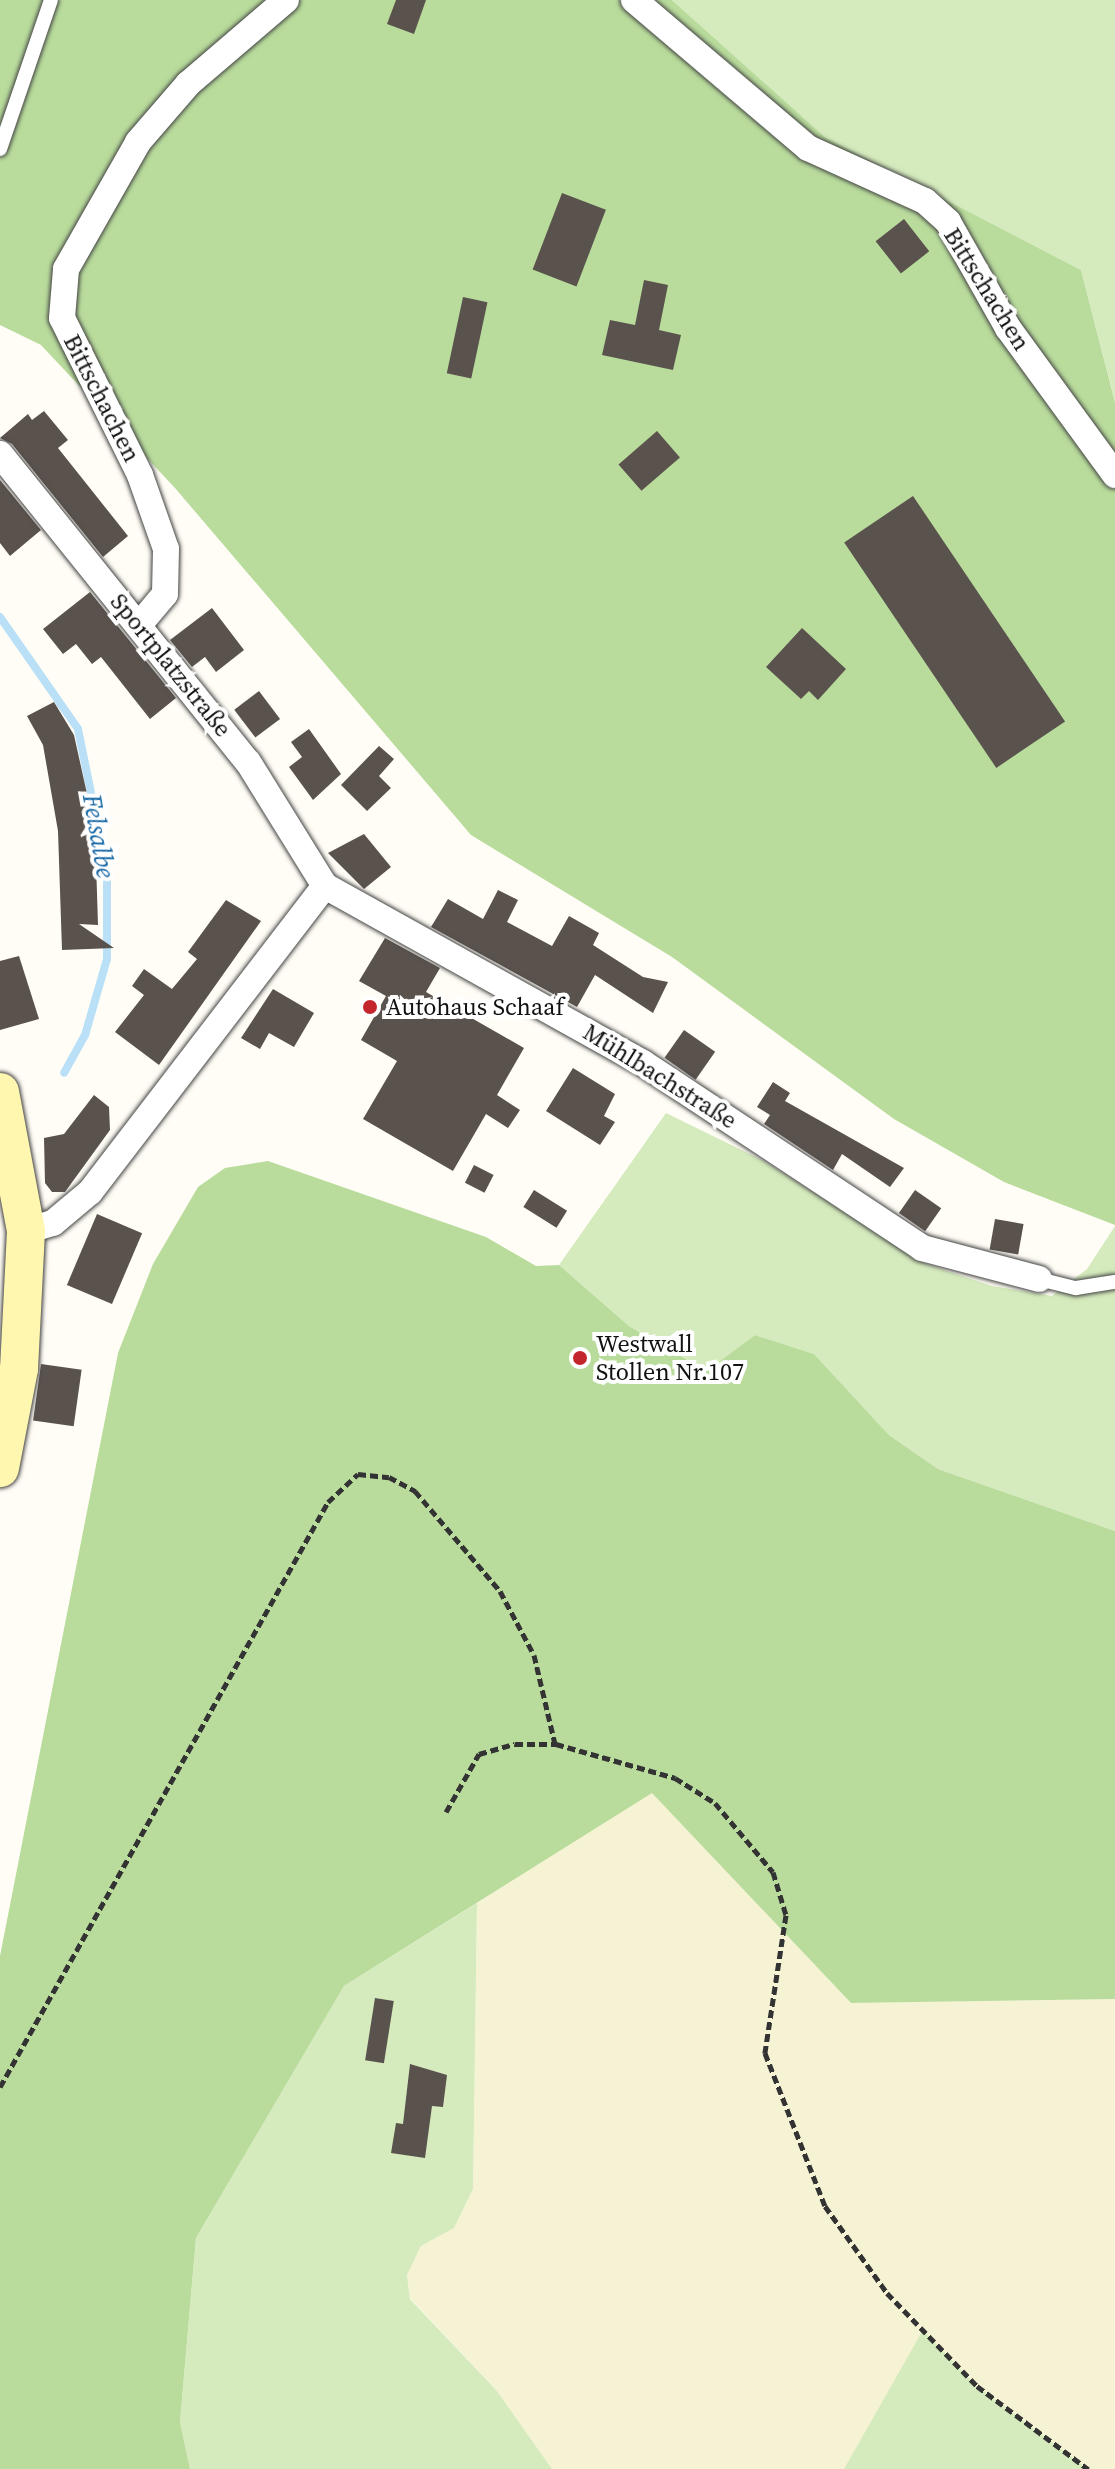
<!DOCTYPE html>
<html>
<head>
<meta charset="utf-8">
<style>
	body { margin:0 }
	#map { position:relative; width:1115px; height:2469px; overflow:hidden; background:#fffdf5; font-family:"Source Serif 4",serif }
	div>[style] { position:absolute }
	.farmland>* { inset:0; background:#f6f3d4 }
	.green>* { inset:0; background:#d5ebbd }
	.forest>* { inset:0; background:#b9dc9c }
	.stream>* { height:8px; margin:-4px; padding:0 4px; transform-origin:4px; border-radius:4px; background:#b9e0f7 }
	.building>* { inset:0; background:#5a524d; transform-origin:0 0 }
	.path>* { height:5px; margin-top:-2.5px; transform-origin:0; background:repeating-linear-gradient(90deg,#333 0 8px,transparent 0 12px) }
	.roads { filter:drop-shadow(0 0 2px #444) drop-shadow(0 0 2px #444) }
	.lane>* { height:14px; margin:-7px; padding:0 7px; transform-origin:7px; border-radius:7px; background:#fff }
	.street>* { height:26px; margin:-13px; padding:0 13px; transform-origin:13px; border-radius:13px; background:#fff }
	.secondary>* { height:38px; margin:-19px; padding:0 19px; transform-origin:19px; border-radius:19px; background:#fff6b0 }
	.dots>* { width:22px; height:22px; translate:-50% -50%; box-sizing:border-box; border:4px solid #fff; border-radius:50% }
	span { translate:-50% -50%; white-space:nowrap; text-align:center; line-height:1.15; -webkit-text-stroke:8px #fff; paint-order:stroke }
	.street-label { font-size:24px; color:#111 }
	.poi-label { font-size:24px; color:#111 }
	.left { translate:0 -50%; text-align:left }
	.water-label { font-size:26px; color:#1768a6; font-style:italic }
</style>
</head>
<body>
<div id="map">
	<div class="farmland">
		<i style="clip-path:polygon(652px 1792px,851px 2003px,1115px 1999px,1115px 2469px,552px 2469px,497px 2391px,410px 2298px,407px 2275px,421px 2246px,454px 2228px,473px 2189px,477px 1903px)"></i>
	</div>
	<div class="green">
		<i style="clip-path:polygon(672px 0,1115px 0,1115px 401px,1081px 270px,825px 137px)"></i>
		<i style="clip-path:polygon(666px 1113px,764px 1161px,926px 1264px,992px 1286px,1052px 1296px,1087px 1269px,1115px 1226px,1115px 1531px,938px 1469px,889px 1435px,814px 1354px,755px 1335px,708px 1371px,629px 1326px,559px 1265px)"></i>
		<i style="clip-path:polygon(477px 1903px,473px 2189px,454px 2228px,421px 2246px,407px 2275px,410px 2299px,497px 2391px,552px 2469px,190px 2469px,180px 2422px,196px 2238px,344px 1986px)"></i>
		<i style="clip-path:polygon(923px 2330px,977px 2386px,1088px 2469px,844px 2469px)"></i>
	</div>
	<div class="forest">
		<i style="clip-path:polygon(0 0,672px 0,825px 137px,1081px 270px,1115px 402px,1115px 1225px,1004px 1182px,894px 1119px,672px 957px,471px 835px,175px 488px,41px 345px,0 325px)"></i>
		<i style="clip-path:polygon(268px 1161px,486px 1237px,536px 1266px,559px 1265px,629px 1326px,707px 1371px,755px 1335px,814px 1354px,889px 1435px,938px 1469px,1115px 1531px,1115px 1999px,851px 2003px,652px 1793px,344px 1986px,196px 2238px,180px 2422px,190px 2469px,0 2469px,0 1956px,118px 1353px,153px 1264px,198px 1187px,225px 1168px)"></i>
	</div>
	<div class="stream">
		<i style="left:0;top:617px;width:136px;rotate:55.1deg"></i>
		<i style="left:78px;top:729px;width:146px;rotate:78.5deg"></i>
		<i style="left:107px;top:872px;width:87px;rotate:90deg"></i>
		<i style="left:107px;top:959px;width:79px;rotate:106.1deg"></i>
		<i style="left:85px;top:1035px;width:43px;rotate:118.9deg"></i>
	</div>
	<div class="building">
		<i style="clip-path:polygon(396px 0,426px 0,414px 34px,387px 24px)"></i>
		<i style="left:562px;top:193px;width:47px;height:82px;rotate:21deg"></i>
		<i style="left:904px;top:219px;width:41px;height:36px;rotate:52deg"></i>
		<i style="clip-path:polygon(644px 280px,668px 285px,659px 330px,681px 335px,673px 370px,602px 355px,610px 320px,635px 325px)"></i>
		<i style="left:463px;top:297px;width:25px;height:78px;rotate:12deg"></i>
		<i style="clip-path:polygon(44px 411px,68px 440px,58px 448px,128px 536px,103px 557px,12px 444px,0 438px,28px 414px,32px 420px)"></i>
		<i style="left:657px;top:431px;width:35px;height:51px;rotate:49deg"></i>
		<i style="clip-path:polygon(0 480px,41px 530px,10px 556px,0 543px)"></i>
		<i style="left:913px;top:496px;width:272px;height:83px;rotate:56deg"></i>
		<i style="clip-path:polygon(90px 592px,176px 698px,150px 719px,101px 657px,92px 664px,76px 644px,63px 654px,43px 629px)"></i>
		<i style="clip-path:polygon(212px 608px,244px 650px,216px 672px,205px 657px,192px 667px,170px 640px)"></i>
		<i style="clip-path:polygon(802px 628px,846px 669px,818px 700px,809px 691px,801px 699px,766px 667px)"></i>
		<i style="left:259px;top:691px;width:35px;height:31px;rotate:53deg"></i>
		<i style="clip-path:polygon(54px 702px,74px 735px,95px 830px,98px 925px,79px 924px,114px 948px,62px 950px,58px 831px,43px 745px,27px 716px)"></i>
		<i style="clip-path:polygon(309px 729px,341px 774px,313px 800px,289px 767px,302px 757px,291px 742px)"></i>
		<i style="clip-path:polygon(379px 746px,394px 759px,379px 776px,391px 788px,367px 811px,341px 785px)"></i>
		<i style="clip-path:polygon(364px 834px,391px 867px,364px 889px,328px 853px)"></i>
		<i style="clip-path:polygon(498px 890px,518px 900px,507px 922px,552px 946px,569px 916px,599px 933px,593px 945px,643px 977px,668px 982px,653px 1013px,595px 975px,577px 1007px,431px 927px,448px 899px,483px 919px)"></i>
		<i style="clip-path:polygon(226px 900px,261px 921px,159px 1065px,115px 1032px,144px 995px,132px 986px,144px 969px,172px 989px,197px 959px,188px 952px)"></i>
		<i style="clip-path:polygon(385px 938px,440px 968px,426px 992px,524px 1048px,497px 1095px,520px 1110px,508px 1128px,486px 1114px,453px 1171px,363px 1119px,397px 1061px,361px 1040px,386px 996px,359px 981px)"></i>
		<i style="clip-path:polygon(19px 956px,39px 1019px,0 1030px,0 961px)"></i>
		<i style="clip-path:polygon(273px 989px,314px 1013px,294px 1047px,269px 1033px,260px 1049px,241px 1038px)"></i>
		<i style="left:684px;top:1030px;width:38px;height:34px;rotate:35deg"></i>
		<i style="clip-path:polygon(573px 1068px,615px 1094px,604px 1116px,615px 1122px,600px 1145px,546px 1111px)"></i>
		<i style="clip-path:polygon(773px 1082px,790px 1093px,785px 1101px,904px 1168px,890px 1187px,842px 1154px,833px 1170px,764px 1124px,770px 1115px,757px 1107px)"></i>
		<i style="clip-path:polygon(94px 1095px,109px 1107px,110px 1130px,65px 1192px,52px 1192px,45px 1183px,44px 1138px,64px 1134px)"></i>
		<i style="left:474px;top:1165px;width:22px;height:20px;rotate:27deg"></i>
		<i style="left:534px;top:1190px;width:39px;height:20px;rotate:32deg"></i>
		<i style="left:915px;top:1190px;width:32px;height:28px;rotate:35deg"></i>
		<i style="left:97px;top:1214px;width:49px;height:77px;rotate:23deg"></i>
		<i style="left:995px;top:1219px;width:29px;height:31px;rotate:10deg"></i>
		<i style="left:41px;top:1364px;width:41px;height:57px;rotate:8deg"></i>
		<i style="left:375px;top:1998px;width:19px;height:63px;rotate:9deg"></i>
		<i style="clip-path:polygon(410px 2064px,447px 2075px,443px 2107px,432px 2106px,425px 2158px,391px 2153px,396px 2123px,403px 2124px)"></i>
	</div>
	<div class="path">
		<i style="left:446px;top:1812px;width:67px;rotate:-60.4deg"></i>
		<i style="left:479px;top:1754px;width:37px;rotate:-16deg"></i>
		<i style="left:515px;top:1744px;width:41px"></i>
		<i style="left:556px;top:1744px;width:124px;rotate:15.9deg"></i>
		<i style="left:675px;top:1778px;width:47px;rotate:32deg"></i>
		<i style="left:715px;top:1803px;width:90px;rotate:50deg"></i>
		<i style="left:773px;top:1872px;width:45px;rotate:73.2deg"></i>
		<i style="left:786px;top:1915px;width:140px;rotate:98.7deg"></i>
		<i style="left:765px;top:2053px;width:164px;rotate:68.6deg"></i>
		<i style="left:825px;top:2206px;width:107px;rotate:54.5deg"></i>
		<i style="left:887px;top:2293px;width:129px;rotate:45.9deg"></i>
		<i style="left:977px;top:2386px;width:139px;rotate:36.8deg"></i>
		<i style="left:0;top:2087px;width:671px;rotate:-60.72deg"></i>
		<i style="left:328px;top:1502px;width:41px;rotate:-43deg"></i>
		<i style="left:358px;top:1474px;width:31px;rotate:6deg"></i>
		<i style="left:389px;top:1477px;width:30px;rotate:28deg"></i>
		<i style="left:415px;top:1491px;width:131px;rotate:49.6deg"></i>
		<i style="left:500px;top:1591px;width:72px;rotate:62deg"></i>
		<i style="left:534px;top:1655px;width:91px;rotate:76.7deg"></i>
	</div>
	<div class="roads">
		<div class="lane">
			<i style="left:0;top:149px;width:157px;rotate:-71.1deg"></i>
			<i style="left:1039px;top:1279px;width:38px;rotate:14deg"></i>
			<i style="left:1076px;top:1288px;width:39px;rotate:-9deg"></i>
		</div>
		<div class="street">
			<i style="left:634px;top:0;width:228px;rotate:40.4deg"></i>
			<i style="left:808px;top:148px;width:128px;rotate:24.4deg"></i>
			<i style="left:925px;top:201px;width:31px;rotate:42deg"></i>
			<i style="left:948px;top:222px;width:122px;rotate:60.5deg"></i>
			<i style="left:1008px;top:328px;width:182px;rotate:53.9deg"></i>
			<i style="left:0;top:454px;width:395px;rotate:51.2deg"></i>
			<i style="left:248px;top:762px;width:146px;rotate:58.2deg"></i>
			<i style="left:325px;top:886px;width:364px;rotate:29.1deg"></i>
			<i style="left:643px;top:1063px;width:335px;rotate:33.5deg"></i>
			<i style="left:922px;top:1248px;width:121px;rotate:14.8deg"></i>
			<i style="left:139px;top:625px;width:40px;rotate:-50deg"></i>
			<i style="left:165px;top:594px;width:45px;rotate:-88.7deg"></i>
			<i style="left:166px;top:549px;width:78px;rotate:-109.4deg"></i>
			<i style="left:140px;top:475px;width:175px;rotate:-116.4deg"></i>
			<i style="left:62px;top:318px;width:49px;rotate:-85.3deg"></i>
			<i style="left:66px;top:269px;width:146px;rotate:-60.4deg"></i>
			<i style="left:138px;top:142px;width:77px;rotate:-49.2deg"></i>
			<i style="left:188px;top:84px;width:129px;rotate:-40.6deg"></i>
			<i style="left:26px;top:1231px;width:28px;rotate:-17deg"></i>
			<i style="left:53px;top:1223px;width:48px;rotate:-40deg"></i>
			<i style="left:90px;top:1192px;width:386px;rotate:-52.5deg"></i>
		</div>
		<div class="secondary">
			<i style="left:0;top:1092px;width:141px;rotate:79.4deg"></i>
			<i style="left:26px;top:1231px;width:138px;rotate:92.9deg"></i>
			<i style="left:19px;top:1369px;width:101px;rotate:100.9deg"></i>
		</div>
	</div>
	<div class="dots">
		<i style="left:370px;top:1007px;background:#c4262e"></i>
		<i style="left:580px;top:1358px;background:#c4262e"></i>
	</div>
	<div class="street-label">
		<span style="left:987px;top:289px;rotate:58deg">Bittschachen</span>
		<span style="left:102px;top:398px;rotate:63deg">Bittschachen</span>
		<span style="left:171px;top:665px;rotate:51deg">Sportplatzstraße</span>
		<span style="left:660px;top:1076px;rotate:32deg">Mühlbachstraße</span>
	</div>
	<div class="poi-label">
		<span class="left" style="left:386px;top:1007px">Autohaus Schaaf</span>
		<span class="left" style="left:596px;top:1358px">Westwall<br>Stollen Nr.107</span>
	</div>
	<div class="water-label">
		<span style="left:98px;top:836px;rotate:80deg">Felsalbe</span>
	</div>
</div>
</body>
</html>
